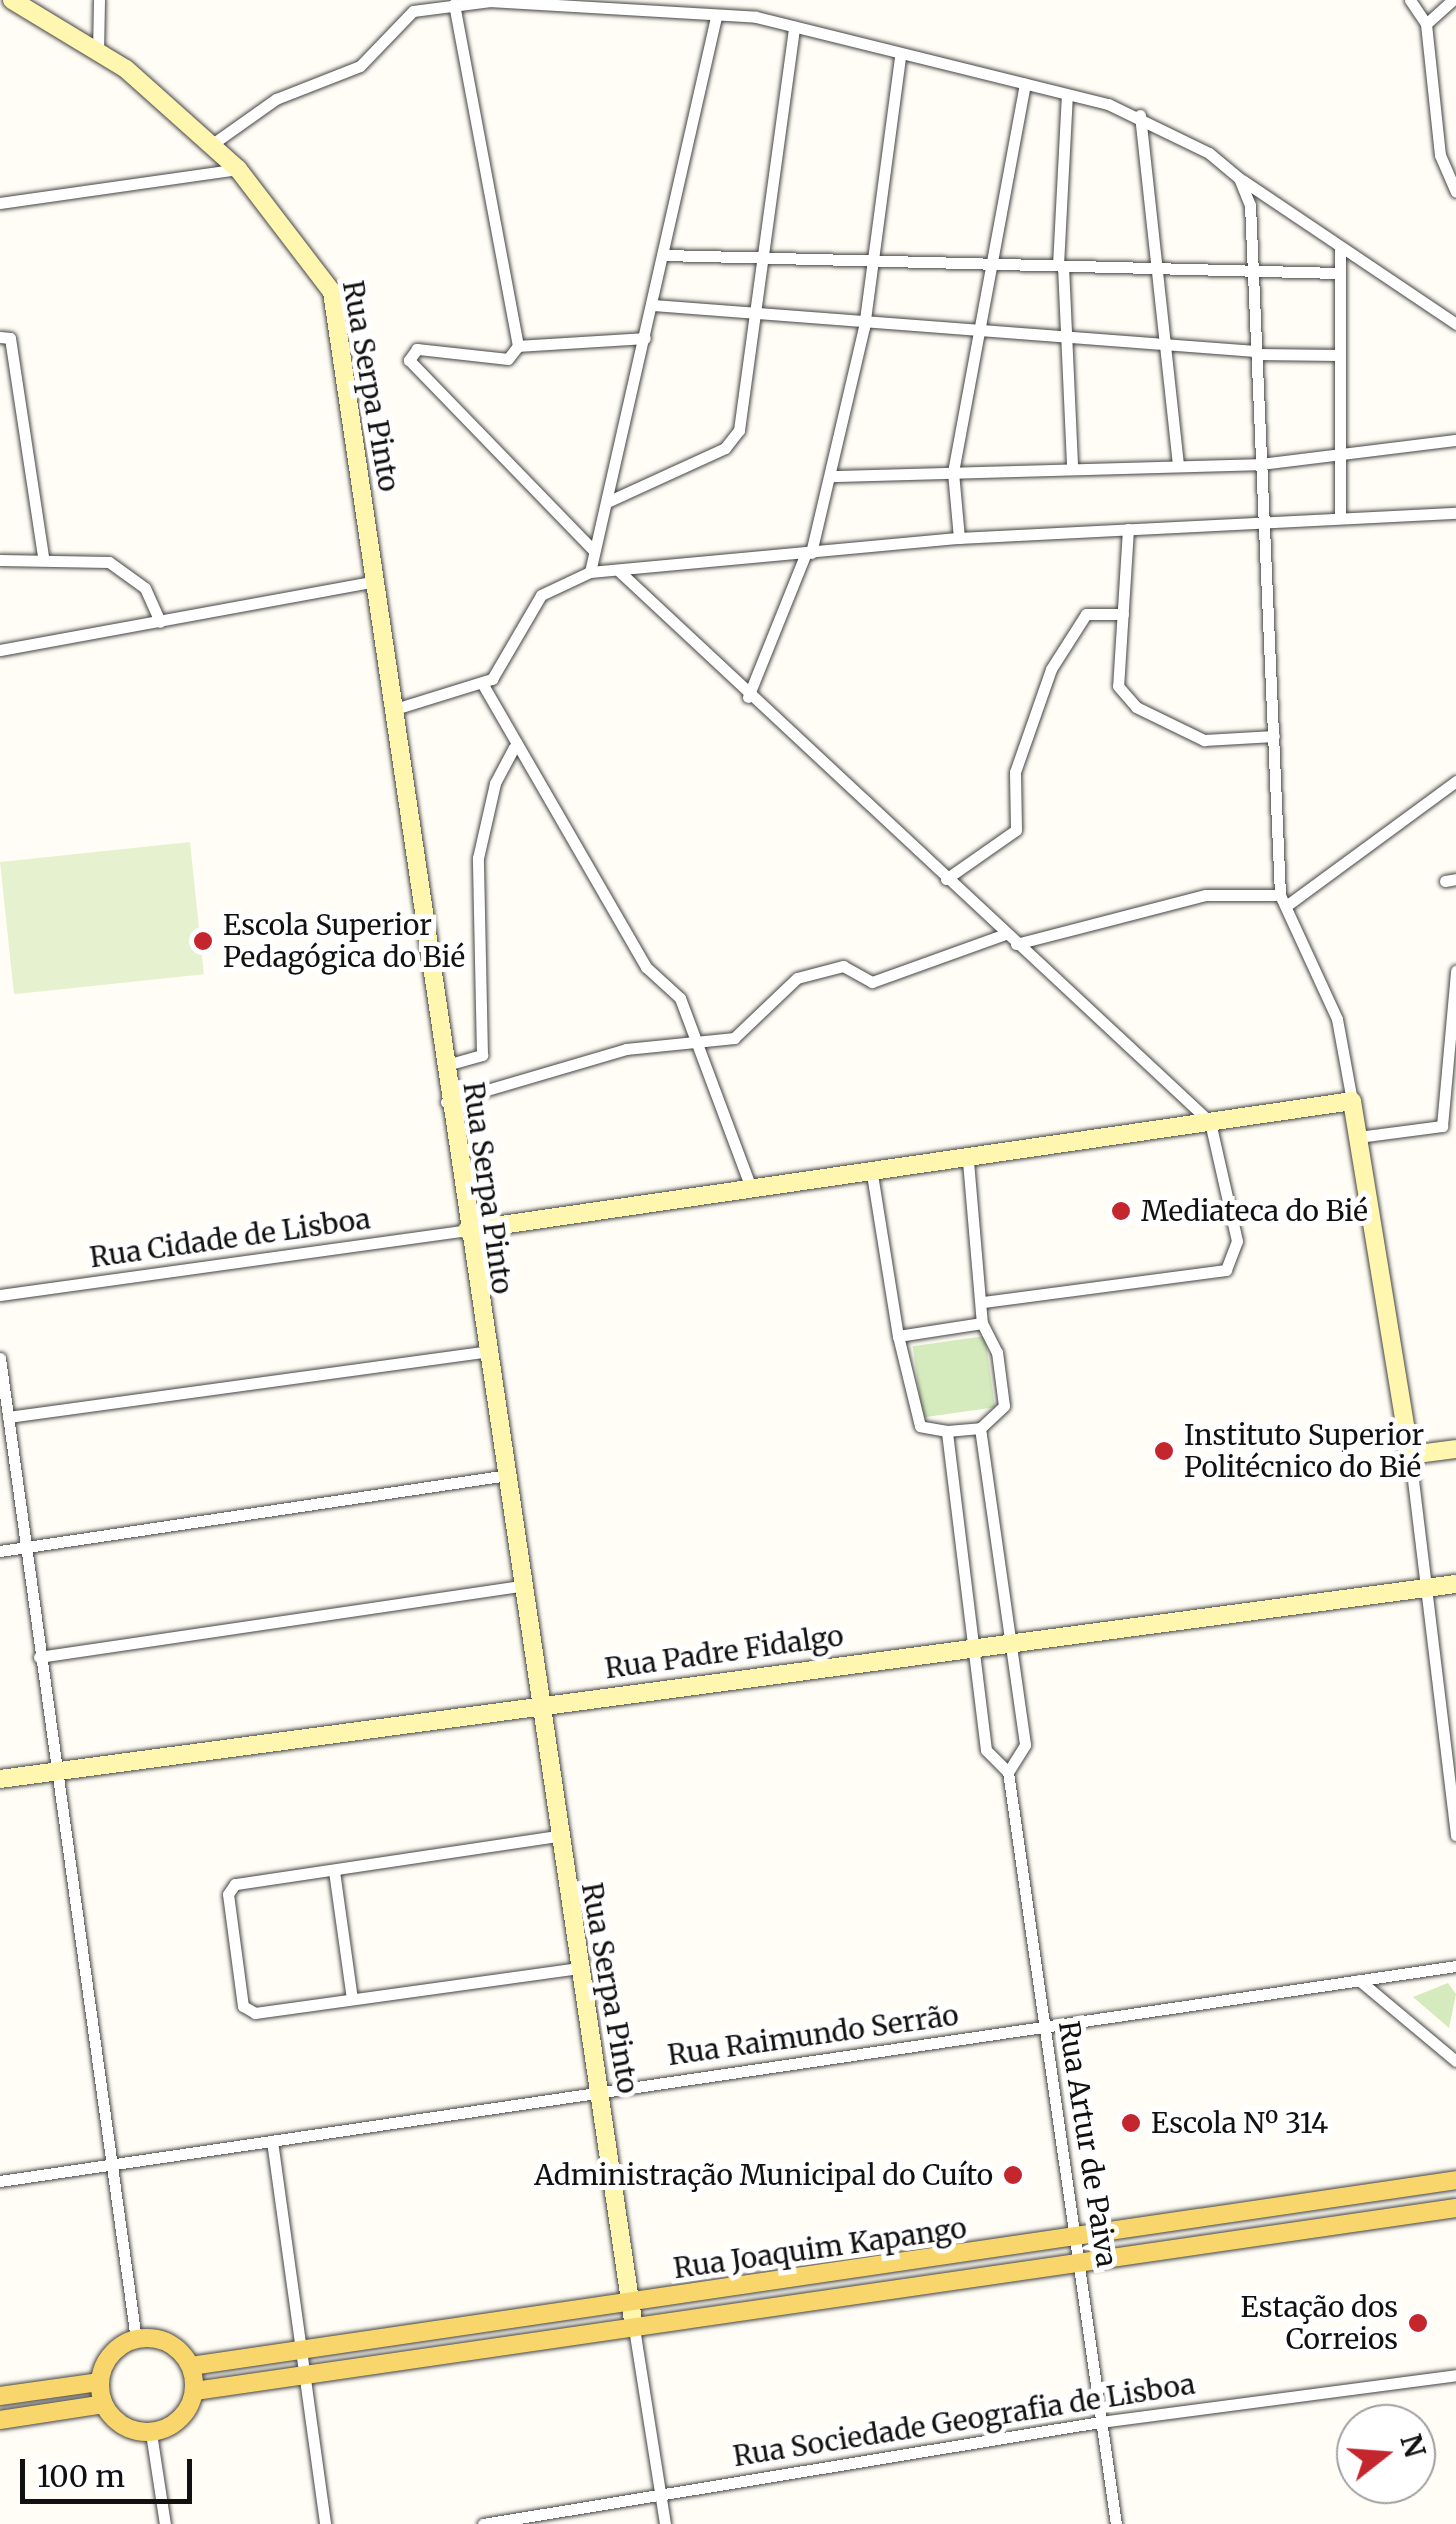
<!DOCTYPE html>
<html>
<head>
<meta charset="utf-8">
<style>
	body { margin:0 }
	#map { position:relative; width:1456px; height:2524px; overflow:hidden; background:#fffdf5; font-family:Merriweather,serif }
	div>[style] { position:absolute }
	.green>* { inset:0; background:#d5ebbd; transform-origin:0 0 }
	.pitch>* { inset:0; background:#e6f2cf; transform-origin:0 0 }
	.roads { filter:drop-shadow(0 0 2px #444) drop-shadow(0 0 2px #444) }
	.street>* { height:11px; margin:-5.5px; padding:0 5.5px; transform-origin:5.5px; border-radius:5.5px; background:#fff }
	.secondary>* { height:18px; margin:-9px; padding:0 9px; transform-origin:9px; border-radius:9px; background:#fff6b0 }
	.primary>* { height:18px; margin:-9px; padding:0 9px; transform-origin:9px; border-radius:9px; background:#f9d66b }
	.primary>.ring { margin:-9px; padding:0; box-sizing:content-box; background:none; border:18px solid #f9d66b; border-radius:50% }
	.dots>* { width:28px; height:28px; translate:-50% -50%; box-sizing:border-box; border:5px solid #fff; border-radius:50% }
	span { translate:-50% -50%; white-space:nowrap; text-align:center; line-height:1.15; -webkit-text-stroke:10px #fff; paint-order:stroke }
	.street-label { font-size:28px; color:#111 }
	.poi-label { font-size:28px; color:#111 }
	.left { translate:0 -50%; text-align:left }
	.right { translate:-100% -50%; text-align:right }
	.north { position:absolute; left:1336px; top:2404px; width:100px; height:100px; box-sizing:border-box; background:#fff; border:2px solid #a0a0a0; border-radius:50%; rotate:73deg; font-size:28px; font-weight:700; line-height:40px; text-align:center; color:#111 }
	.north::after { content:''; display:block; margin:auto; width:35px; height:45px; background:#c4262e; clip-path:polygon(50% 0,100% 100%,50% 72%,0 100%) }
	.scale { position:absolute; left:20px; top:2459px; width:172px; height:45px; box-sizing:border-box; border:5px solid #111; border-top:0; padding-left:12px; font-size:30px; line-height:35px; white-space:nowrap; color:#111; -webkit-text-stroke:8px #fff; paint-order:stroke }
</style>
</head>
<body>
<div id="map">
	<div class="green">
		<i style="left:985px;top:1336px;width:72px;height:73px;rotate:82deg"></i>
		<i style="clip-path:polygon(1448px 1983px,1456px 1994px,1449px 2028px,1413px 1997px)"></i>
	</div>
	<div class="pitch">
		<i style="left:190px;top:842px;width:133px;height:191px;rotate:84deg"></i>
	</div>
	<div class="roads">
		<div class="street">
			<i style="left:1410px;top:0;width:29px;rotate:56deg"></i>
			<i style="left:1426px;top:24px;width:132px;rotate:83.9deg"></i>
			<i style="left:1440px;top:155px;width:40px;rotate:66.6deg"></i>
			<i style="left:454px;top:4px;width:348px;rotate:79.4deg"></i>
			<i style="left:1426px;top:24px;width:36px;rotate:-42deg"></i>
			<i style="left:98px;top:52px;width:52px;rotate:-88.9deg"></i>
			<i style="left:1140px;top:115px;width:352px;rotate:83.8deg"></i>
			<i style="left:211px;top:145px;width:80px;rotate:-35.3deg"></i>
			<i style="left:276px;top:99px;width:90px;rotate:-21.4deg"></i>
			<i style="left:360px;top:66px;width:76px;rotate:-46.1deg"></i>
			<i style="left:413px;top:11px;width:78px;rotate:-7.4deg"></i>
			<i style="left:490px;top:1px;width:266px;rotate:3.4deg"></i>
			<i style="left:756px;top:17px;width:363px;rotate:13.9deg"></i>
			<i style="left:1108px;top:104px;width:112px;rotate:25.9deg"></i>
			<i style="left:1209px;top:153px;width:39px;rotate:40deg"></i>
			<i style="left:1239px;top:178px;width:29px;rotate:68deg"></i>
			<i style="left:1250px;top:205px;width:691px;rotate:87.51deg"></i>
			<i style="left:1242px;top:180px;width:258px;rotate:33.9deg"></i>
			<i style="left:0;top:203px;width:240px;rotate:-8.1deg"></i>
			<i style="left:1340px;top:250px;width:265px;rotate:90deg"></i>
			<i style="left:664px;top:255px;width:674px;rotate:1.53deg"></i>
			<i style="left:1058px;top:265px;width:170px;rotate:-87deg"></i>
			<i style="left:1063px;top:266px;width:202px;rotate:87.4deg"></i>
			<i style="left:653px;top:305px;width:604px;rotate:4.37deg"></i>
			<i style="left:0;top:337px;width:10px;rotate:6deg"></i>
			<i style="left:10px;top:338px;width:221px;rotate:81.4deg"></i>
			<i style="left:518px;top:346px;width:16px;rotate:128deg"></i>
			<i style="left:508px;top:359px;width:92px;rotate:-173.7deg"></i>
			<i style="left:417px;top:349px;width:14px;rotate:126deg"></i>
			<i style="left:409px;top:360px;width:266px;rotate:45.9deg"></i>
			<i style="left:518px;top:346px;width:127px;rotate:-3.6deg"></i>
			<i style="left:1256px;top:354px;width:83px;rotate:0.7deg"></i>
			<i style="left:834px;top:476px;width:426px;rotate:-1.6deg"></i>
			<i style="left:1260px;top:464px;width:197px;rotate:-7deg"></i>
			<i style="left:607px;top:502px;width:130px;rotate:-24.6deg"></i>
			<i style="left:725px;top:448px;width:23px;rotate:-52deg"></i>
			<i style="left:739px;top:430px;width:407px;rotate:-82.2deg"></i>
			<i style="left:1128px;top:529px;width:157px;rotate:93.6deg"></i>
			<i style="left:1118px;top:686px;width:28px;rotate:49deg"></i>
			<i style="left:1136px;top:707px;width:76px;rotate:25.9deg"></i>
			<i style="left:1204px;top:740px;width:70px;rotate:-3.3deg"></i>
			<i style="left:959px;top:538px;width:66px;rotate:-95.2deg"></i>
			<i style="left:953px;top:472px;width:395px;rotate:-79.5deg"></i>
			<i style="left:811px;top:553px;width:232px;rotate:-76.8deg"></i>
			<i style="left:864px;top:327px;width:272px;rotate:-82.4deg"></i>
			<i style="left:0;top:560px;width:109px;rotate:1.1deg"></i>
			<i style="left:109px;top:562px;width:44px;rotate:35.8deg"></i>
			<i style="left:145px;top:588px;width:37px;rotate:66deg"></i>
			<i style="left:590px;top:572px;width:569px;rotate:-77.21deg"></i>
			<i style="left:620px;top:572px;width:807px;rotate:42.99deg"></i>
			<i style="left:1210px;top:1122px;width:122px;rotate:77.2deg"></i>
			<i style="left:1237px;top:1241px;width:31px;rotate:111deg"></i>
			<i style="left:1226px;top:1270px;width:245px;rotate:172.5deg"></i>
			<i style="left:0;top:650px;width:382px;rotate:-10.4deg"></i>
			<i style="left:482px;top:683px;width:328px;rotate:60deg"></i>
			<i style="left:646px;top:967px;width:46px;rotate:42.4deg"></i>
			<i style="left:680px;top:998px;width:206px;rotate:69.5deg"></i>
			<i style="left:748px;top:697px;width:155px;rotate:-68.1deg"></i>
			<i style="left:395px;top:709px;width:102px;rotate:-17.2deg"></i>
			<i style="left:492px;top:679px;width:97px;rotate:-59.7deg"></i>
			<i style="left:541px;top:595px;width:54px;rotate:-25.1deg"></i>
			<i style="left:590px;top:572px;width:371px;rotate:-5.3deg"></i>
			<i style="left:959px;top:538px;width:498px;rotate:-2.9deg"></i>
			<i style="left:946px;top:879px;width:85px;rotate:-35deg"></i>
			<i style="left:1016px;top:830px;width:58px;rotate:-91deg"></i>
			<i style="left:1015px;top:772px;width:109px;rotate:-70.7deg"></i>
			<i style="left:1051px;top:669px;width:65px;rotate:-57.5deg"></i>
			<i style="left:1086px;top:614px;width:37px"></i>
			<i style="left:1445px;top:881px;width:11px;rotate:-10deg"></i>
			<i style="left:1286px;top:906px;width:211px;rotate:-36.3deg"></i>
			<i style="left:1016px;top:944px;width:196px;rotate:-14.5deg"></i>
			<i style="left:1206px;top:895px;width:74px"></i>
			<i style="left:1280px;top:895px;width:136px;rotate:65.3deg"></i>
			<i style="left:1337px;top:1019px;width:83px;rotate:79.6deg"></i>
			<i style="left:443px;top:1066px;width:41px;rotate:-15.8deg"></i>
			<i style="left:482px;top:1055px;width:197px;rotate:-91.2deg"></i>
			<i style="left:478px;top:858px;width:77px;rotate:-77.2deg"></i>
			<i style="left:495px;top:783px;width:40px;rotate:-62deg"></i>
			<i style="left:446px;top:1102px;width:188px;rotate:-16.4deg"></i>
			<i style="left:626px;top:1049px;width:109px;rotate:-5.8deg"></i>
			<i style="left:734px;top:1038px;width:87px;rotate:-43.6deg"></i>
			<i style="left:797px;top:978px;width:48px;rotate:-14.6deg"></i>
			<i style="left:843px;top:966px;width:33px;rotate:29deg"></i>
			<i style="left:872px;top:982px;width:141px;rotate:-19.8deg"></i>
			<i style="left:1358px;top:1137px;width:85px;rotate:-7.5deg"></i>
			<i style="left:1442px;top:1126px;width:156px;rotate:-84.8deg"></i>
			<i style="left:968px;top:1161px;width:163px;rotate:85.1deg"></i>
			<i style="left:872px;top:1174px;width:164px;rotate:80.9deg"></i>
			<i style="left:0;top:1295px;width:472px;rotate:-7.9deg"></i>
			<i style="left:982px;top:1323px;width:33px;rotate:63deg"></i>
			<i style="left:997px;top:1352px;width:54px;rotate:82.6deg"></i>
			<i style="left:1004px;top:1406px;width:33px;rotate:137deg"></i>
			<i style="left:980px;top:1428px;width:320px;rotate:81.9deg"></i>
			<i style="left:1025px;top:1745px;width:32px;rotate:122deg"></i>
			<i style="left:1008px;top:1772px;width:31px;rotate:-135deg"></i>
			<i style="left:986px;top:1750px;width:321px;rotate:-97deg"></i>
			<i style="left:947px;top:1431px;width:27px;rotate:-170deg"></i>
			<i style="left:920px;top:1426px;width:93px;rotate:-103.7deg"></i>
			<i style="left:898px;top:1336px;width:85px;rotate:-8.8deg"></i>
			<i style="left:0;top:1358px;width:990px;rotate:82.11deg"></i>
			<i style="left:8px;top:1417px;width:479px;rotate:-7.8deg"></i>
			<i style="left:947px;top:1431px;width:33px;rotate:-5deg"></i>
			<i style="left:1410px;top:1455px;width:383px;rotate:83.1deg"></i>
			<i style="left:0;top:1551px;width:507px;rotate:-8.51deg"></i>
			<i style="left:39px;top:1657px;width:485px;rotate:-8.4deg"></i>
			<i style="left:1008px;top:1772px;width:760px;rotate:81.83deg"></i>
			<i style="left:557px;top:1836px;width:326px;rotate:171.5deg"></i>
			<i style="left:235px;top:1884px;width:12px;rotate:125deg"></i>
			<i style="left:228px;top:1894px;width:113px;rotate:82.4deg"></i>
			<i style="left:243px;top:2006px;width:14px;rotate:30deg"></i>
			<i style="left:255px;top:2013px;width:327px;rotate:-7.9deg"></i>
			<i style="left:334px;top:1871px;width:129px;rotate:82deg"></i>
			<i style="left:1359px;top:1980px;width:126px;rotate:39.9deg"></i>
			<i style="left:272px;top:2141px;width:387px;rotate:82.1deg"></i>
			<i style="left:0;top:2181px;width:1472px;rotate:-8.4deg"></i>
			<i style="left:634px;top:2328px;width:198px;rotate:81deg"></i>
			<i style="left:151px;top:2433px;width:92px;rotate:81.3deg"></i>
			<i style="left:483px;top:2524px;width:625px;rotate:-9.39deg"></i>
			<i style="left:1100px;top:2422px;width:359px;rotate:-7.5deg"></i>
		</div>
		<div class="secondary">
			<i style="left:12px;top:0;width:133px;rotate:31.2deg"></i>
			<i style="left:126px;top:69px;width:150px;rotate:41.8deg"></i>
			<i style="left:238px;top:169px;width:155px;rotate:52.6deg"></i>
			<i style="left:332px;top:292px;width:2058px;rotate:81.56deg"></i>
			<i style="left:467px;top:1230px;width:894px;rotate:-8.29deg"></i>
			<i style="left:1352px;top:1101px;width:359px;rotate:80.7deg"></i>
			<i style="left:1410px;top:1455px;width:46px;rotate:-7.4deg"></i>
			<i style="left:0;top:1779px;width:1469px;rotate:-7.63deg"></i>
		</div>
		<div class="primary">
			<i class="ring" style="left:100px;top:2338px;width:76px;height:76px"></i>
			<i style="left:191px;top:2366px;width:1279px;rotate:-8.36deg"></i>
			<i style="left:195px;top:2391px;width:1274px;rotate:-8.26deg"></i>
			<i style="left:0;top:2396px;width:101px;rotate:-8deg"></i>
			<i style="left:0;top:2420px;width:105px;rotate:-8.7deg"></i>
		</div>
	</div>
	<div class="dots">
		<i style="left:203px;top:941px;background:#c4262e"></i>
		<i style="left:1121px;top:1211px;background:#c4262e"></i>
		<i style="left:1164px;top:1451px;background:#c4262e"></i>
		<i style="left:1131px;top:2123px;background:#c4262e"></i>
		<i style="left:1013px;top:2175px;background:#c4262e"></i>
		<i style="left:1418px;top:2323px;background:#c4262e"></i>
	</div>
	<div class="street-label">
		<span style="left:371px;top:386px;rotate:80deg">Rua Serpa Pinto</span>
		<span style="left:488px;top:1188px;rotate:82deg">Rua Serpa Pinto</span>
		<span style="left:230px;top:1238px;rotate:-8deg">Rua Cidade de Lisboa</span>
		<span style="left:724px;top:1652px;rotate:-8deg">Rua Padre Fidalgo</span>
		<span style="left:610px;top:1988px;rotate:80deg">Rua Serpa Pinto</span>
		<span style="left:813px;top:2035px;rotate:-8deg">Rua Raimundo Serrão</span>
		<span style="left:1088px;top:2144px;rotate:81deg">Rua Artur de Paiva</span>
		<span style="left:820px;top:2248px;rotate:-8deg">Rua Joaquim Kapango</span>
		<span style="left:964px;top:2420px;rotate:-9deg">Rua Sociedade Geografia de Lisboa</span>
	</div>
	<div class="poi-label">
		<span class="left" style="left:223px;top:941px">Escola Superior<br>Pedagógica do Bié</span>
		<span class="left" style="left:1141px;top:1211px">Mediateca do Bié</span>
		<span class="left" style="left:1184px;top:1451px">Instituto Superior<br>Politécnico do Bié</span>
		<span class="left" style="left:1151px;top:2123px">Escola Nº 314</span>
		<span class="right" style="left:993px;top:2175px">Administração Municipal do Cuíto</span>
		<span class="right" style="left:1398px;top:2323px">Estação dos<br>Correios</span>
	</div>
	<div class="north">N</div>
	<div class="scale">100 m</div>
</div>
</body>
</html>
